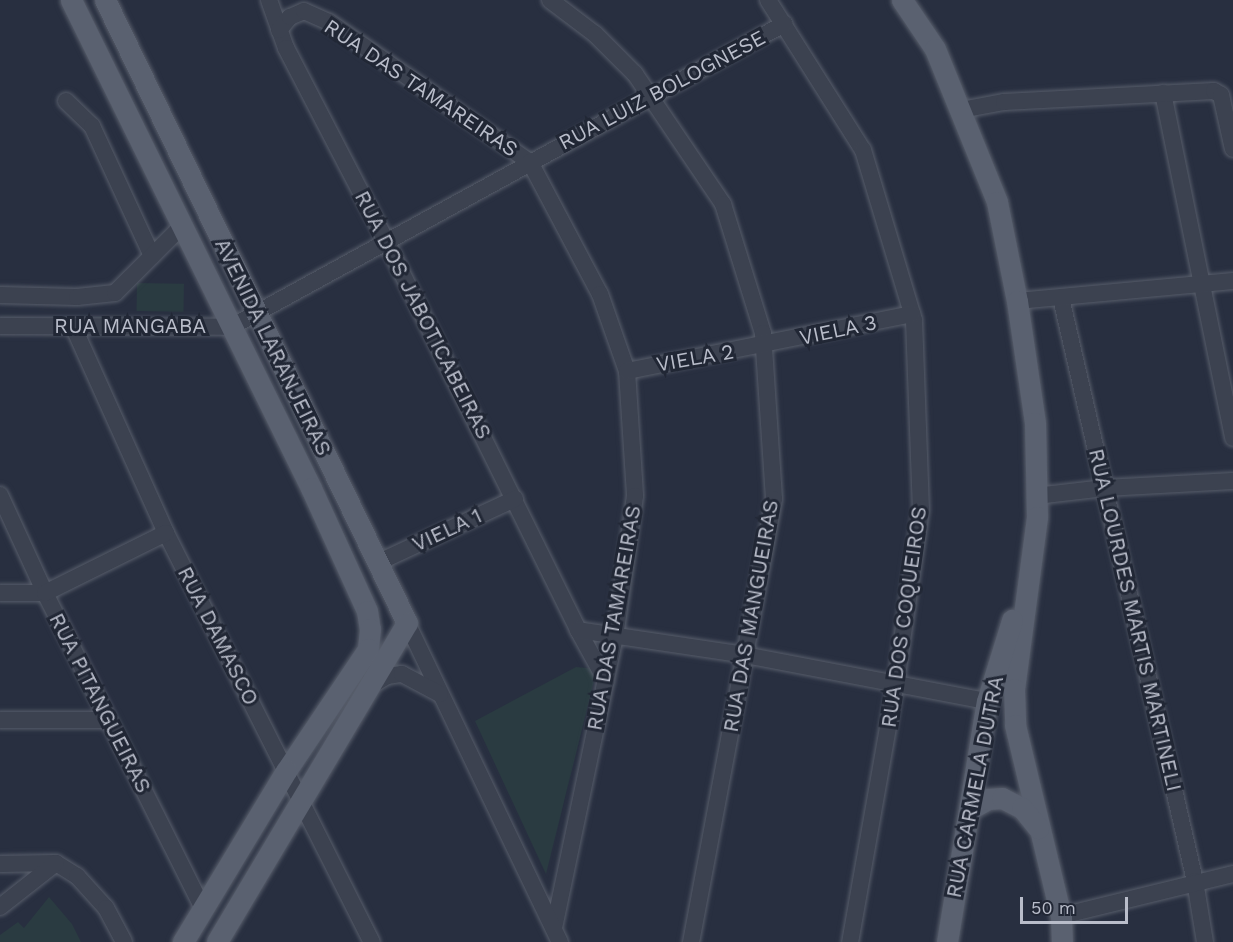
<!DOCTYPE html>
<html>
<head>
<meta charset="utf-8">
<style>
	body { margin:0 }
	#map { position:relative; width:1233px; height:942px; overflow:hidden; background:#282f40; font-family:"Work Sans",sans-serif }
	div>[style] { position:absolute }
	.green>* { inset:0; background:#2a3b41; transform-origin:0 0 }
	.roads { filter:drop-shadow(0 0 2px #575d6a) drop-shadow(0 0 2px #575d6a) }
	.minor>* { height:16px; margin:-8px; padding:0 8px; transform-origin:8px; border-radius:8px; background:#3c4250 }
	.major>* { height:21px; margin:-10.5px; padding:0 10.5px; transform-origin:10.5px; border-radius:10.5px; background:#5a6170 }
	span { translate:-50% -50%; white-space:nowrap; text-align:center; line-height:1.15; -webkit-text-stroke:6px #212735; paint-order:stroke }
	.street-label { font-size:21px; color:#b9bdca }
	.scale { position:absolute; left:1020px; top:897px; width:108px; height:27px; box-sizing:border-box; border:3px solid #b9bdca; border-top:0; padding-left:8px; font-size:18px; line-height:21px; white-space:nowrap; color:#b9bdca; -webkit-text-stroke:4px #212735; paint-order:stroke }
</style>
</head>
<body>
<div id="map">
	<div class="green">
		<i style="left:137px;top:283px;width:47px;height:28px;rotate:1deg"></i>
		<i style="clip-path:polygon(576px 667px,597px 669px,546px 874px,475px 721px)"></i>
		<i style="clip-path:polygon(49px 897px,72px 924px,81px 942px,0 942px,0 935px,18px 922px,24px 928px)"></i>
	</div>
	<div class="roads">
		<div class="minor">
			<i style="left:269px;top:0;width:51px;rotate:70.5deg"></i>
			<i style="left:286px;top:48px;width:217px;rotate:62.6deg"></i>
			<i style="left:386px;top:241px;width:434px;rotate:63.7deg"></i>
			<i style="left:578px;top:630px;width:58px;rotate:61.2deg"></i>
			<i style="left:550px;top:0;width:56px;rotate:37.1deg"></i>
			<i style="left:595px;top:34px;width:57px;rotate:45deg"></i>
			<i style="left:635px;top:74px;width:157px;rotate:55.9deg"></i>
			<i style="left:723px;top:204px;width:135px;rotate:72.8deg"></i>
			<i style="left:763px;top:333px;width:166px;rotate:86.2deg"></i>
			<i style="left:774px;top:499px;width:451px;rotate:100.6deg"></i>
			<i style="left:768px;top:0;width:178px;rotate:57.7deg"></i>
			<i style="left:863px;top:150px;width:177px;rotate:73.3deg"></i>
			<i style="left:914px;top:320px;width:189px;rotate:87.9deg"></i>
			<i style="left:921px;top:509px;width:175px;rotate:98.2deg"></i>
			<i style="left:896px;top:682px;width:264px;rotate:100deg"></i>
			<i style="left:279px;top:30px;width:17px;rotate:-50deg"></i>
			<i style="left:290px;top:17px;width:15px;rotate:-23deg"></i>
			<i style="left:304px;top:11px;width:27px;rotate:24deg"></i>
			<i style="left:329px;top:22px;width:245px;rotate:34.9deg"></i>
			<i style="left:530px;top:162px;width:149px;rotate:62.1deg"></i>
			<i style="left:600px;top:294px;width:82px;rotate:70.7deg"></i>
			<i style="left:627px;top:371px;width:125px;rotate:86.3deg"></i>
			<i style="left:635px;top:496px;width:141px;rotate:98.1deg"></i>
			<i style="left:615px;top:636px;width:299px;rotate:101.8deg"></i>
			<i style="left:1163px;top:93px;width:352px;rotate:78.5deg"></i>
			<i style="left:66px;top:101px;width:36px;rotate:44deg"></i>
			<i style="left:92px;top:126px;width:143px;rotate:65.2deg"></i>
			<i style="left:961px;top:110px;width:44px;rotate:-10.5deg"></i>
			<i style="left:1004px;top:102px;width:210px;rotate:-3deg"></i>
			<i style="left:1214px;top:91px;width:8px;rotate:30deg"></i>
			<i style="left:1221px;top:95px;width:55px;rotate:77.5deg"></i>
			<i style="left:0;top:295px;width:77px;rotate:1.5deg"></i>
			<i style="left:77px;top:297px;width:38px;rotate:-6deg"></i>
			<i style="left:115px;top:293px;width:95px;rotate:-45deg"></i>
			<i style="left:1061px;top:298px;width:598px;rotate:77.06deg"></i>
			<i style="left:1195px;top:881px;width:62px;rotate:80.7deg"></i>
			<i style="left:1017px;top:301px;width:217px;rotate:-5.3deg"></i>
			<i style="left:0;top:326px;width:231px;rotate:0.2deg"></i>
			<i style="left:231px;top:327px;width:631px;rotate:-28.72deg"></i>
			<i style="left:73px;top:326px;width:227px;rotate:65.8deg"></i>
			<i style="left:166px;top:533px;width:458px;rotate:63.3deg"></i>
			<i style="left:627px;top:371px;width:291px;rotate:-11.3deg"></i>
			<i style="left:0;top:495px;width:108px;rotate:65.3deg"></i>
			<i style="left:45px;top:593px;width:353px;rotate:63.4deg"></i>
			<i style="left:1036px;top:496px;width:69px;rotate:-6.6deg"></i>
			<i style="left:1105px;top:488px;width:128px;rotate:-3.1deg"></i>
			<i style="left:379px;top:562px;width:150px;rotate:-24.9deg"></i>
			<i style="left:0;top:593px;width:45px"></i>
			<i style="left:45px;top:593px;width:135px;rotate:-26.4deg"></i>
			<i style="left:407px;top:623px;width:354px;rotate:64.4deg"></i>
			<i style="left:578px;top:630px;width:169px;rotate:8.5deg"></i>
			<i style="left:745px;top:655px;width:246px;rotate:10.8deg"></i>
			<i style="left:369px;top:687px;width:21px;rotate:-31deg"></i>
			<i style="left:387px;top:676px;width:15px;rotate:-8deg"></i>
			<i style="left:402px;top:674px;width:43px;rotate:27.8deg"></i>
			<i style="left:0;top:720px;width:108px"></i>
			<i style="left:0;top:864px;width:56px;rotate:-1deg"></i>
			<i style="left:56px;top:863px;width:25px;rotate:32deg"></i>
			<i style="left:77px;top:876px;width:43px;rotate:47.8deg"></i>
			<i style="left:106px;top:908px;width:38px;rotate:62deg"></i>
			<i style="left:0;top:907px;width:71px;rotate:-38.2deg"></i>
			<i style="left:1061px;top:916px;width:177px;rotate:-13.7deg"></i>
		</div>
		<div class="major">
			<i style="left:71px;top:0;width:544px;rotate:63.81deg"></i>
			<i style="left:311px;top:488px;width:135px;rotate:65.5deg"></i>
			<i style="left:367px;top:611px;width:18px;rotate:81deg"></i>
			<i style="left:370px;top:629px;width:20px;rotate:96deg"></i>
			<i style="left:368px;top:649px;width:147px;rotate:123.9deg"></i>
			<i style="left:286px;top:771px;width:200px;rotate:121.1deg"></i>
			<i style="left:105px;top:0;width:692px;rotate:64.14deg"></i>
			<i style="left:407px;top:623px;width:371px;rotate:120.8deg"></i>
			<i style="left:902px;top:0;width:59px;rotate:56deg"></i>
			<i style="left:935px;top:49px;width:165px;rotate:67.9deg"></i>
			<i style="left:997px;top:202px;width:101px;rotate:78.6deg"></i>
			<i style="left:1017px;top:301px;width:123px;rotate:81.6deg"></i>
			<i style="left:1035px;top:423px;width:94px;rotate:88.8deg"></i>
			<i style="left:1037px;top:517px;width:174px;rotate:97.6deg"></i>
			<i style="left:1014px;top:689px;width:36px;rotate:88deg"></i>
			<i style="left:1015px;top:725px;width:196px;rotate:76.5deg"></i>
			<i style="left:1061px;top:916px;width:26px;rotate:88deg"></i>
			<i style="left:970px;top:809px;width:21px;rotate:-29deg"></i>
			<i style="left:988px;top:799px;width:14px;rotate:-4deg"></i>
			<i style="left:1002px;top:798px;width:22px;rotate:27deg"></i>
			<i style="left:1022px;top:808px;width:26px;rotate:51deg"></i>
			<i style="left:947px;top:942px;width:244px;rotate:-80.6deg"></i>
			<i style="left:987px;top:701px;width:85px;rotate:-72.8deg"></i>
		</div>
	</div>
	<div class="street-label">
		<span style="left:421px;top:88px;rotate:34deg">RUA DAS TAMAREIRAS</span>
		<span style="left:662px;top:90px;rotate:-28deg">RUA LUIZ BOLOGNESE</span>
		<span style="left:423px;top:315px;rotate:63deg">RUA DOS JABOTICABEIRAS</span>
		<span style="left:130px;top:326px">RUA MANGABA</span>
		<span style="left:838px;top:330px;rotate:-12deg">VIELA 3</span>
		<span style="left:273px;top:347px;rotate:64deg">AVENIDA LARANJEIRAS</span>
		<span style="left:695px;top:358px;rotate:-10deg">VIELA 2</span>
		<span style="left:447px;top:530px;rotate:-25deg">VIELA 1</span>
		<span style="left:751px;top:616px;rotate:-80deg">RUA DAS MANGUEIRAS</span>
		<span style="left:904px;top:617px;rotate:-82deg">RUA DOS COQUEIROS</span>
		<span style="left:614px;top:618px;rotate:-80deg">RUA DAS TAMAREIRAS</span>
		<span style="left:1135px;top:620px;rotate:77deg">RUA LOURDES MARTIS MARTINELI</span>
		<span style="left:218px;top:636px;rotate:63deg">RUA DAMASCO</span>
		<span style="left:100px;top:703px;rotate:63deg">RUA PITANGUEIRAS</span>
		<span style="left:975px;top:787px;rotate:-79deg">RUA CARMELA DUTRA</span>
	</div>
	<div class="scale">50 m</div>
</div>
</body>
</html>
